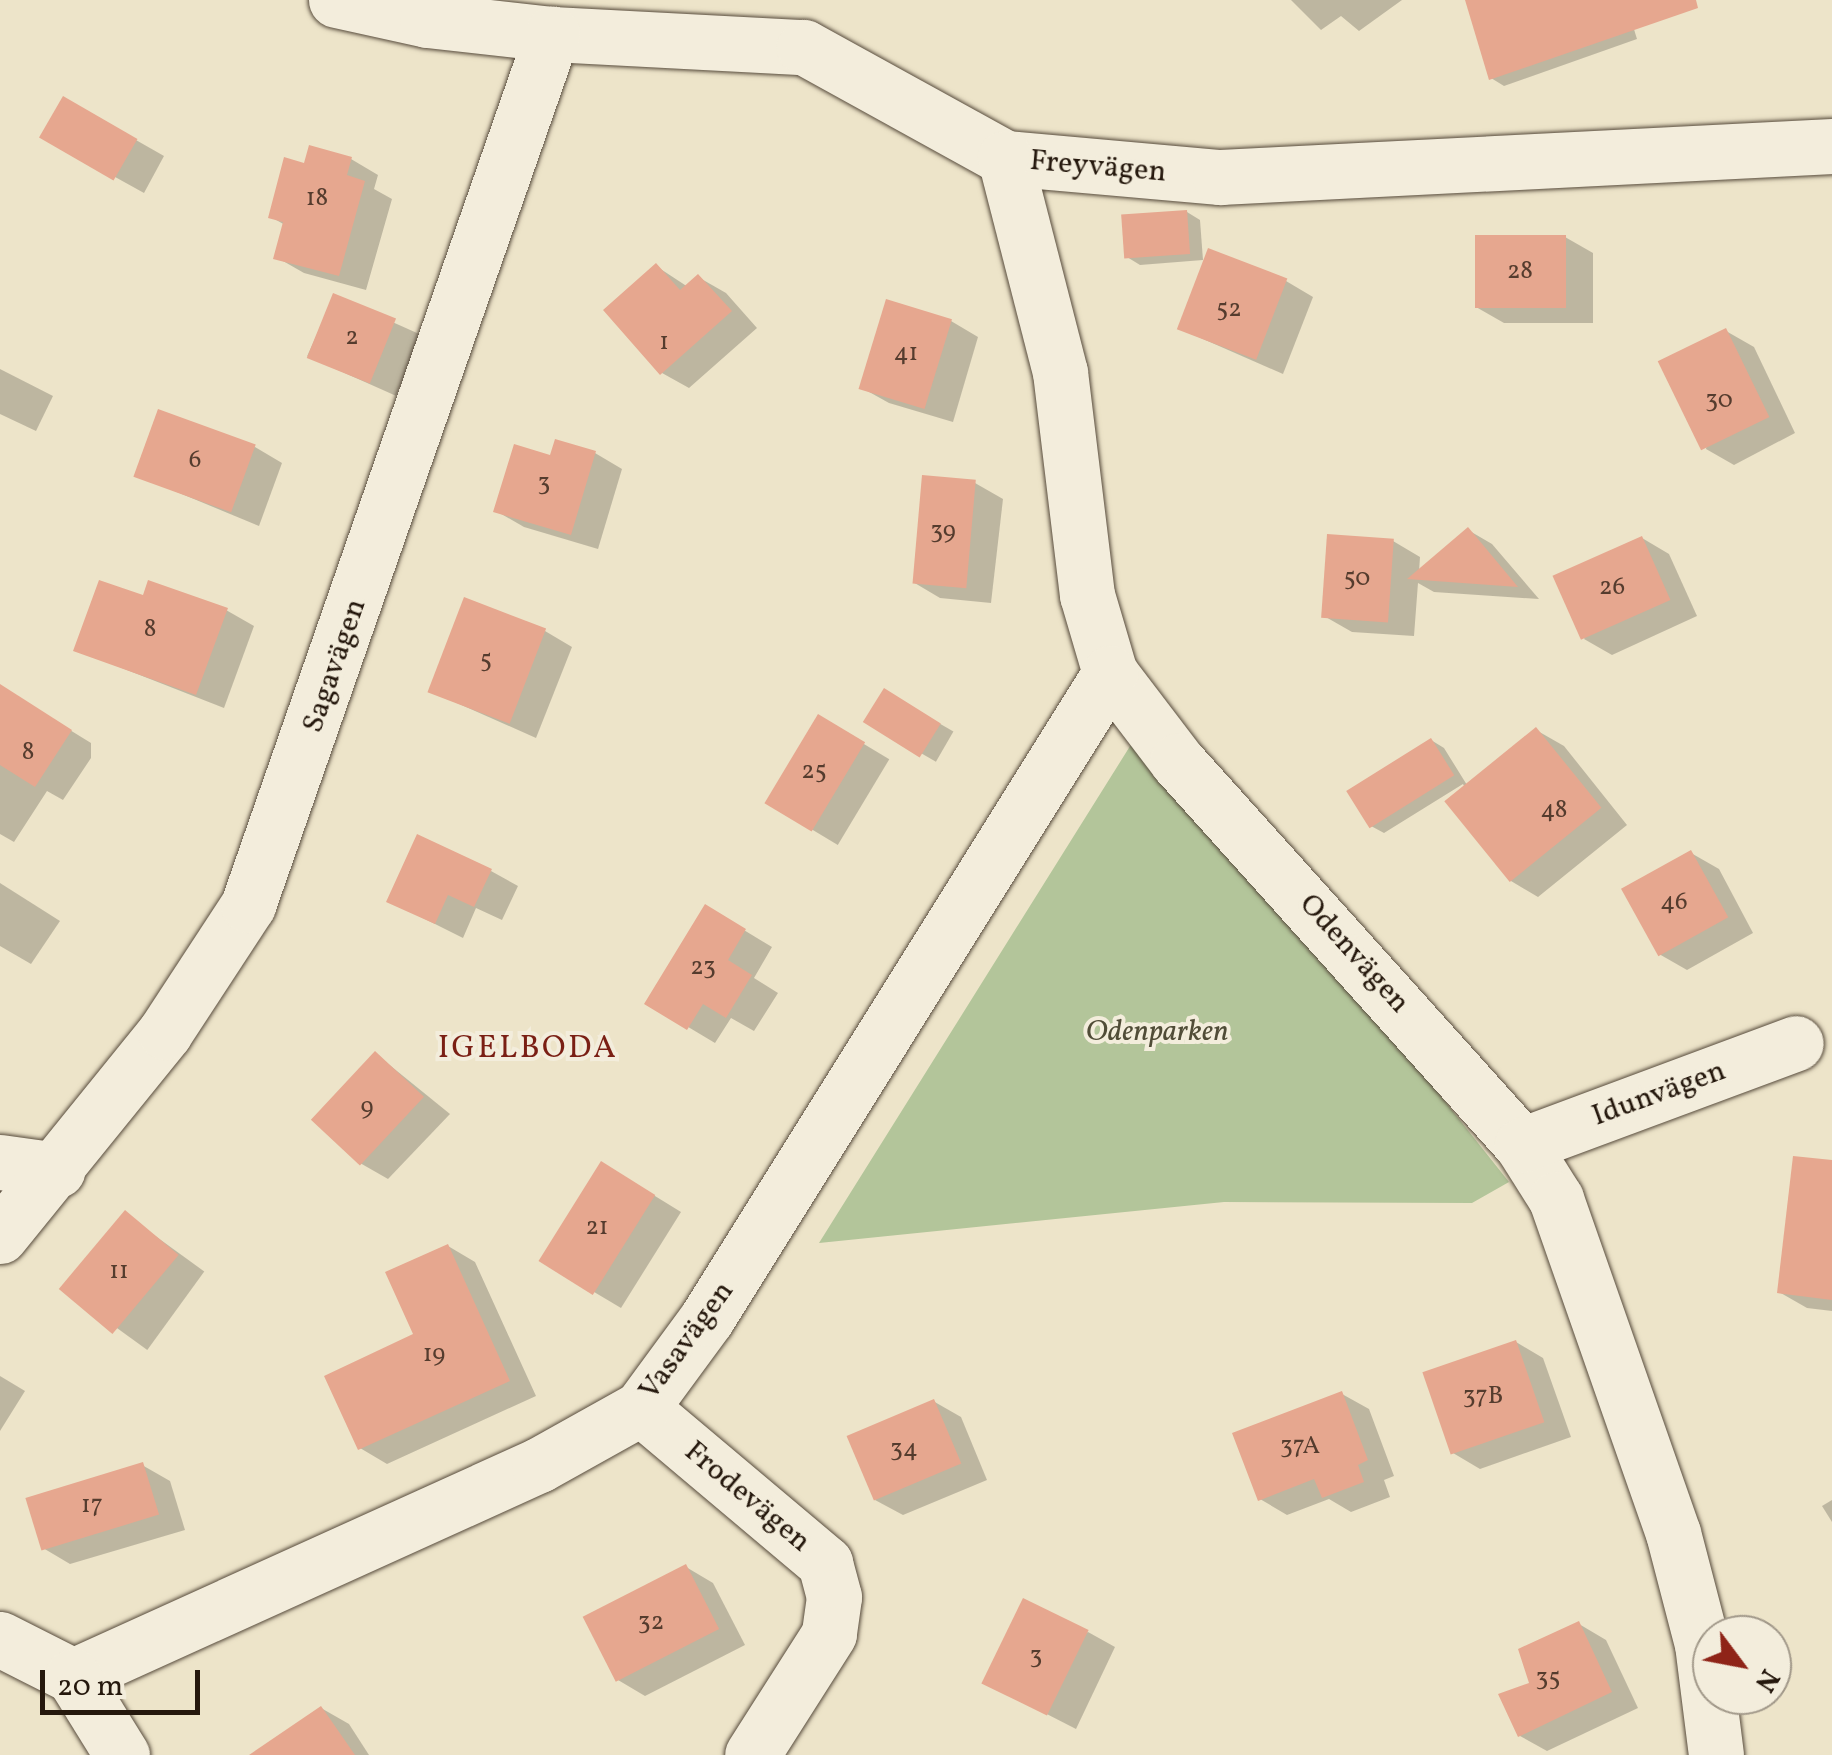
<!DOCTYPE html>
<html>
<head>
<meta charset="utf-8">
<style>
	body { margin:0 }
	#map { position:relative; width:1832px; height:1755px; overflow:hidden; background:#ede4c9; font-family:Vollkorn,serif }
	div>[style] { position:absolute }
	.green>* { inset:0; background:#b3c59a }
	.shadow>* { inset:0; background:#0003; transform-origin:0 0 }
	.building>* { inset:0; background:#e6a78f; transform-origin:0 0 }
	.roads { filter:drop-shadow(0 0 2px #574b3c) drop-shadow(0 0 2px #574b3c) }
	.minor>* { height:55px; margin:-27.5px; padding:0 27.5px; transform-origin:27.5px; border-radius:27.5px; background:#f3eddc }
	span { translate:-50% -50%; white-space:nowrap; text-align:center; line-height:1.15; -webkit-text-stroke:8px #f3eddc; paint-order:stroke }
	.number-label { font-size:25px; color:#553c2e }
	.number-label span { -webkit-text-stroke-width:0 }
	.street-label { font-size:30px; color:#25180d }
	.park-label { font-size:30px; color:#504c37; font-style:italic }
	.neighbourhood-label { font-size:32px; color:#7a1f14; letter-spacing:2.5px }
	.north { position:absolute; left:1692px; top:1615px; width:100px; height:100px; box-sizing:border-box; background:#f3eddc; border:2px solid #a19889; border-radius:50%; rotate:122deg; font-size:28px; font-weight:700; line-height:40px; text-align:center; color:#25180d }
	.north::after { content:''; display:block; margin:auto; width:35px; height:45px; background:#8f2418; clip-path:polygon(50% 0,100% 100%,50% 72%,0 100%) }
	.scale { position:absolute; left:40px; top:1670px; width:160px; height:45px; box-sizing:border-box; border:5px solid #25180d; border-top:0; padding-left:12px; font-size:30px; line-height:35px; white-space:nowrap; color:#25180d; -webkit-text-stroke:8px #f3eddc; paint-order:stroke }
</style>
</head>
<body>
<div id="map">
	<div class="green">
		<i style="clip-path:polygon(1132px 743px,1343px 973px,1509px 1182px,1472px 1203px,1224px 1202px,819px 1243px)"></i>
	</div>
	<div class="shadow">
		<i style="clip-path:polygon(1291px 0,1402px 0,1359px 31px,1341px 16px,1321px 30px)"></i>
		<i style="clip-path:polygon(1502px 0,1625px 0,1637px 39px,1504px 86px,1491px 78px)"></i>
		<i style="clip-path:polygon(64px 99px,164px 156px,144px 193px,70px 152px)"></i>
		<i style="clip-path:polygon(351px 159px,378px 175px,374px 189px,392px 199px,366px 290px,304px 273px,276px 257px,285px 225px,271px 217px)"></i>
		<i style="clip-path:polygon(1187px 212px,1200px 220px,1203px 260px,1140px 265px,1127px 257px)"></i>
		<i style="clip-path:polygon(1565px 237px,1593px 253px,1593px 323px,1504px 323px,1476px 307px)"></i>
		<i style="clip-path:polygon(656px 266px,688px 287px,698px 277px,726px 293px,757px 328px,689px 388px,662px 373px)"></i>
		<i style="clip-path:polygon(1286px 281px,1313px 297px,1283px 374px,1178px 328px)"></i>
		<i style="left:334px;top:296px;width:97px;height:66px;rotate:24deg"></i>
		<i style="clip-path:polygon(951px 321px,978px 337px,953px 422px,889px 403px,862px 388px)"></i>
		<i style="clip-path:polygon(1726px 331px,1754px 347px,1795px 433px,1734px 465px,1706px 449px)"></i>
		<i style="clip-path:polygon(0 369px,53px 396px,36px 431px,0 414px)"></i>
		<i style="clip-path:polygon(255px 447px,282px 463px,259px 526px,136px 475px)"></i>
		<i style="clip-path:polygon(595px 453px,622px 469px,598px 549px,524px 527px,496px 511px)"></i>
		<i style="clip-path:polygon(975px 483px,1003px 499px,991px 603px,940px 598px,913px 582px)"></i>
		<i style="clip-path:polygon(1468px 530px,1492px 544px,1539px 599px,1434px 592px,1418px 583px,1414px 636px,1352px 632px,1324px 616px,1393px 541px,1420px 557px,1419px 572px)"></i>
		<i style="clip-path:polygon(1642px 538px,1669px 554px,1697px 616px,1612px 655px,1584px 639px)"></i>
		<i style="clip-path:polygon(145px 598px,226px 610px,254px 626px,224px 708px,76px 650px)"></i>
		<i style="clip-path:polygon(545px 631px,572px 647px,536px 738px,430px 691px)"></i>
		<i style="clip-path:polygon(0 687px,91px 743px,91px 758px,63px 800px,47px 791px,14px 842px,0 834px)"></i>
		<i style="left:885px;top:692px;width:79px;height:35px;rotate:30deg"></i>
		<i style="left:819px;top:717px;width:82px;height:100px;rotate:31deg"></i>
		<i style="clip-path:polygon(1536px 730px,1564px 746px,1627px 825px,1538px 897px,1511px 881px,1463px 784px,1384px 833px,1371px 826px,1431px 740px,1444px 748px,1467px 785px)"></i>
		<i style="clip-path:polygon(1691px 853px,1719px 869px,1753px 933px,1687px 970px,1659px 954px)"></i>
		<i style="clip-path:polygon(491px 871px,518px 886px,502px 920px,476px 908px,463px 938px,389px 901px)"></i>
		<i style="clip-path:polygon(0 883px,60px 921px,31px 964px,0 946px)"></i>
		<i style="clip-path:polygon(706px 907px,772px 947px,754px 978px,778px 993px,754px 1031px,731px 1018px,715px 1043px,648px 1003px)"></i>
		<i style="clip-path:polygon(376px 1054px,450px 1114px,388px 1179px,360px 1163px)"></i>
		<i style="clip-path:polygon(1832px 1163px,1832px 1311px,1807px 1308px,1779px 1292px)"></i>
		<i style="clip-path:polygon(629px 1180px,681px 1212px,621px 1308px,542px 1261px)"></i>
		<i style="left:125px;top:1214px;width:98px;height:97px;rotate:36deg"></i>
		<i style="clip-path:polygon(448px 1246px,475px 1262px,536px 1396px,387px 1464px,360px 1448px,416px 1336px)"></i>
		<i style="clip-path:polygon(1516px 1342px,1543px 1358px,1571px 1437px,1480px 1469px,1453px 1453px)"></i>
		<i style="clip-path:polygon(0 1376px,25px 1391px,0 1431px)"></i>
		<i style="clip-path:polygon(1342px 1394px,1369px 1409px,1394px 1476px,1384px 1480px,1390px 1497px,1351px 1512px,1329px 1499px,1287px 1515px,1260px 1499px)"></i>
		<i style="clip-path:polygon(933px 1401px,961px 1417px,987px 1480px,903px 1515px,875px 1500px)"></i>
		<i style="clip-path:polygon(142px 1465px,170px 1481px,185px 1530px,70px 1564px,43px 1548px)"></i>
		<i style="clip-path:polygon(1832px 1500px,1832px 1522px,1822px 1506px)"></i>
		<i style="clip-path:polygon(686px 1567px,713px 1583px,745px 1645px,645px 1696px,618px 1680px)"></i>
		<i style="clip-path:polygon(1579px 1624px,1606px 1640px,1638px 1708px,1547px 1751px,1520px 1736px,1533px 1684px)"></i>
		<i style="clip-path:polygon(1088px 1632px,1115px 1647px,1076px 1729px,986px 1683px)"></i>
		<i style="clip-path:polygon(321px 1708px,349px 1724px,369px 1755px,253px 1755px)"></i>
	</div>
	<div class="building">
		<i style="clip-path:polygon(1465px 0,1696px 0,1698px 8px,1489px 80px)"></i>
		<i style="left:63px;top:96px;width:86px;height:48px;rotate:30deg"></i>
		<i style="clip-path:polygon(309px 145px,352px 157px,347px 175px,365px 181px,339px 276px,273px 259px,283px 222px,268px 218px,284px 157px,304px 163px)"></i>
		<i style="left:1187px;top:210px;width:44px;height:66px;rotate:86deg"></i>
		<i style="left:1475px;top:235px;width:91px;height:73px"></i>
		<i style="left:1208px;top:248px;width:85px;height:87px;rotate:21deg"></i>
		<i style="clip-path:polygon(656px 263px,680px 290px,698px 274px,732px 311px,660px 375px,603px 310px)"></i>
		<i style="left:333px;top:293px;width:68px;height:70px;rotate:22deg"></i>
		<i style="left:886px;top:299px;width:69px;height:94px;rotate:17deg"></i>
		<i style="left:1726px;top:328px;width:99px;height:76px;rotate:64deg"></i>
		<i style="left:158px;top:409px;width:104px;height:72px;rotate:20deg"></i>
		<i style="clip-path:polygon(555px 439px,596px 451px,571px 535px,493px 512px,514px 444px,550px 455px)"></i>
		<i style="left:922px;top:475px;width:54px;height:109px;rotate:5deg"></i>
		<i style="clip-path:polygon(1468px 527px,1518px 587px,1407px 579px)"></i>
		<i style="left:1327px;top:534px;width:67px;height:84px;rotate:4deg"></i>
		<i style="left:1642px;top:536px;width:70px;height:98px;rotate:66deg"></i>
		<i style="clip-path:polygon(99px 580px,143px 595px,148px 580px,228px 608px,196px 695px,73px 651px)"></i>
		<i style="left:464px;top:597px;width:88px;height:102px;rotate:21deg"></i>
		<i style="clip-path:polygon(0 684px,72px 730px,35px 787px,0 765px)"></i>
		<i style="left:884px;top:688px;width:67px;height:40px;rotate:32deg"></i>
		<i style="left:818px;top:714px;width:55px;height:104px;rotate:31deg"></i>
		<i style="left:1536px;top:727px;width:104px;height:118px;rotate:51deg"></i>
		<i style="left:1431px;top:738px;width:44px;height:100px;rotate:58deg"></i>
		<i style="clip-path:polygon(417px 834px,492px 869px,474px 907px,448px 895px,435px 924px,386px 902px)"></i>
		<i style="left:1691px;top:850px;width:77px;height:80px;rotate:61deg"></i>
		<i style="clip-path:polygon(705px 904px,746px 929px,728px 960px,752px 975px,726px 1018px,703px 1004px,687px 1030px,644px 1004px)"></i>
		<i style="left:375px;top:1051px;width:67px;height:94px;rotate:43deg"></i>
		<i style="clip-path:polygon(1793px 1156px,1832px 1160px,1832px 1300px,1777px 1293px)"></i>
		<i style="left:601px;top:1161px;width:64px;height:118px;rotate:32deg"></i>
		<i style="left:125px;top:1210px;width:70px;height:103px;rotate:40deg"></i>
		<i style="clip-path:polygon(448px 1244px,510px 1381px,358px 1450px,324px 1376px,413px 1334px,385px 1272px)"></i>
		<i style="left:1516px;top:1340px;width:87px;height:99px;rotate:71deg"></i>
		<i style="clip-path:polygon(1342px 1391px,1368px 1460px,1358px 1465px,1364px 1482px,1322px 1498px,1314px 1479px,1258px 1501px,1232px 1433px)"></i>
		<i style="left:934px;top:1399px;width:70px;height:95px;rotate:67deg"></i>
		<i style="left:143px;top:1462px;width:55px;height:123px;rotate:73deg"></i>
		<i style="left:686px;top:1564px;width:73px;height:116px;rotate:63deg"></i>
		<i style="left:1023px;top:1598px;width:73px;height:95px;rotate:26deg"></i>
		<i style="clip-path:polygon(1579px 1621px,1612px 1692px,1518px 1737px,1498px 1694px,1529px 1683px,1518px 1649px)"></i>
		<i style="clip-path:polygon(321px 1706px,355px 1755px,249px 1755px)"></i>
	</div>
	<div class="roads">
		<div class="minor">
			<i style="left:336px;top:0;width:93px;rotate:12.4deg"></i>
			<i style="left:427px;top:20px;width:126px;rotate:6.4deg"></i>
			<i style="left:552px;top:34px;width:252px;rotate:3deg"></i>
			<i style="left:804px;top:47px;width:230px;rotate:28.9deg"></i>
			<i style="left:1005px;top:158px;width:216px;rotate:5.1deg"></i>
			<i style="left:1220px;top:177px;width:613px;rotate:-2.9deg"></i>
			<i style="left:1005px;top:158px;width:221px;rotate:75.6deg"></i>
			<i style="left:1060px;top:372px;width:225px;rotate:83.1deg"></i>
			<i style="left:1087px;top:595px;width:81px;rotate:73.6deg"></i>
			<i style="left:1110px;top:673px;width:111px;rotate:52.7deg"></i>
			<i style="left:1177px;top:761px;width:516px;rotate:48.06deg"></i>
			<i style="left:1522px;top:1145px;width:64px;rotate:57.8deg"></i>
			<i style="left:1556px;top:1199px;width:354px;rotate:70.7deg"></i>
			<i style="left:1673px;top:1533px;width:115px;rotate:75.4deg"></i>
			<i style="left:1702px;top:1644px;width:112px;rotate:82.8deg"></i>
			<i style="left:1522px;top:1145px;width:292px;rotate:-20.4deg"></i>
			<i style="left:0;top:1162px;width:58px;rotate:8deg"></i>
			<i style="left:0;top:1236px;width:262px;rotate:-51deg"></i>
			<i style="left:165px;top:1032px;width:152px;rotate:-56.8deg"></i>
			<i style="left:248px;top:905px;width:923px;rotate:-70.76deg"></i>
			<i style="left:641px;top:1408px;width:241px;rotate:40.1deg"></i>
			<i style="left:825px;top:1563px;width:35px;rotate:75deg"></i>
			<i style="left:834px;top:1597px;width:37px;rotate:98deg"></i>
			<i style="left:829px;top:1634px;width:143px;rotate:122.5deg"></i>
			<i style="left:0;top:1639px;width:82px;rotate:26.9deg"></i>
			<i style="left:73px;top:1676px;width:512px;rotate:-24.36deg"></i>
			<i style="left:539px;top:1465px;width:117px;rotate:-29.2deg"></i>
			<i style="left:641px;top:1408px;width:112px;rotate:-53.7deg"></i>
			<i style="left:707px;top:1318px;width:761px;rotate:-58deg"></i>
			<i style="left:73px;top:1676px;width:93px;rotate:58.2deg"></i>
		</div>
	</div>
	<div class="number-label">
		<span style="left:317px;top:199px">18</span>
		<span style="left:1520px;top:272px">28</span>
		<span style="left:1229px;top:310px">52</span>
		<span style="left:352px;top:338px">2</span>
		<span style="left:664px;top:343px">1</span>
		<span style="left:906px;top:354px">41</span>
		<span style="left:1719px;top:401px">30</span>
		<span style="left:195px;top:461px">6</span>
		<span style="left:544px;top:484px">3</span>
		<span style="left:943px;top:532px">39</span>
		<span style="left:1357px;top:579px">50</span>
		<span style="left:1612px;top:588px">26</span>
		<span style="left:150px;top:630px">8</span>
		<span style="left:486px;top:661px">5</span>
		<span style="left:28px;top:753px">8</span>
		<span style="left:814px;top:772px">25</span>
		<span style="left:1554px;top:811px">48</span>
		<span style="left:1674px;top:903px">46</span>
		<span style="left:703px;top:968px">23</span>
		<span style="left:367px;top:1108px">9</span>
		<span style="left:597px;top:1228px">21</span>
		<span style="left:119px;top:1272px">11</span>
		<span style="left:434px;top:1355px">19</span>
		<span style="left:1483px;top:1397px">37B</span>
		<span style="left:1300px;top:1447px">37A</span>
		<span style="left:904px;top:1450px">34</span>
		<span style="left:92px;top:1506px">17</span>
		<span style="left:651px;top:1623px">32</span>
		<span style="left:1036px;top:1657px">3</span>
		<span style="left:1548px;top:1679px">35</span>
	</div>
	<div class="street-label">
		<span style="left:1098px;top:167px;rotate:5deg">Freyvägen</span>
		<span style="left:335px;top:666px;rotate:-71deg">Sagavägen</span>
		<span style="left:1354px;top:954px;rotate:48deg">Odenvägen</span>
		<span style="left:1659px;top:1094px;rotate:-20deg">Idunvägen</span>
		<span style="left:687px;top:1341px;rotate:-54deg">Vasavägen</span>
		<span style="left:747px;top:1497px;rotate:40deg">Frodevägen</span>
	</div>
	<div class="park-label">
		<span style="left:1157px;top:1032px">Odenparken</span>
	</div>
	<div class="neighbourhood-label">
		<span style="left:528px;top:1049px">IGELBODA</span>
	</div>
	<div class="north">N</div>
	<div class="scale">20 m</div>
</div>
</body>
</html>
